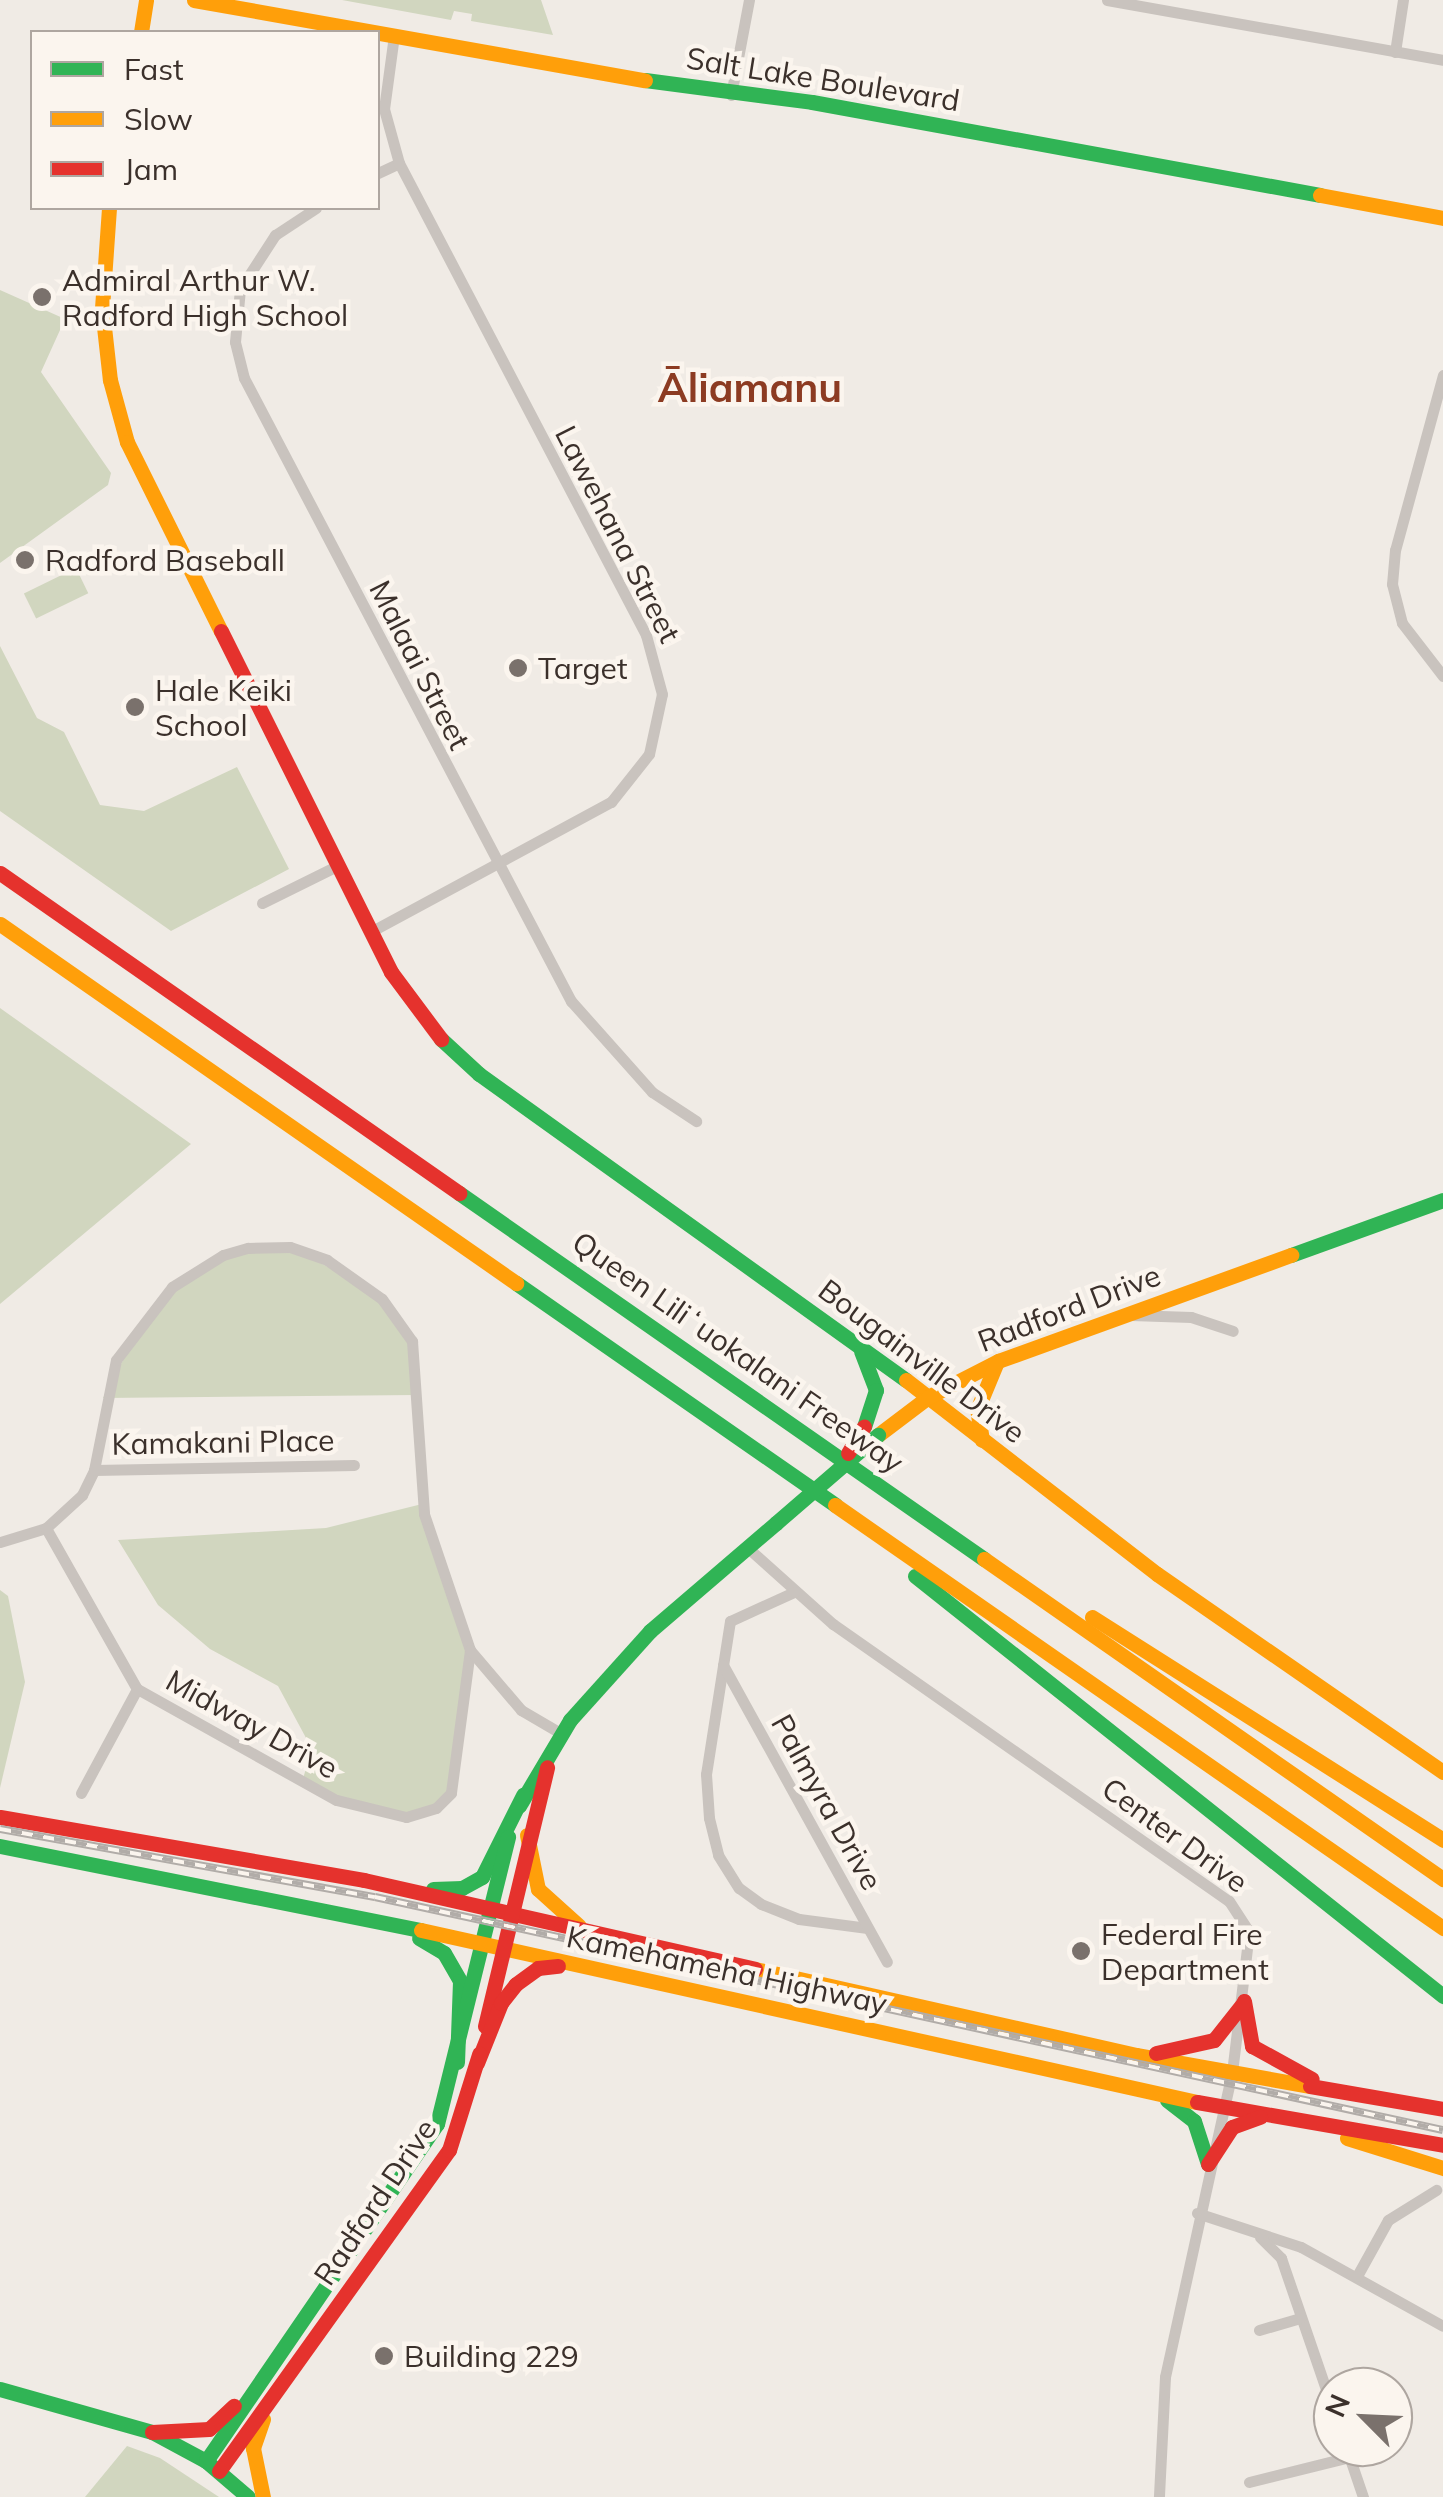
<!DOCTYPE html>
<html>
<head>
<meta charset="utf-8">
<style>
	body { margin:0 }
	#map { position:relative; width:1443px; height:2497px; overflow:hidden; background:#f0ebe5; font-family:Mulish,sans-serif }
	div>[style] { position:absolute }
	.green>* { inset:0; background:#d1d6bf; transform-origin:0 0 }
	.street>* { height:11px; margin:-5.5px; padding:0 5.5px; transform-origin:5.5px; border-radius:5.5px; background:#c9c3be }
	.fast>* { height:15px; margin:-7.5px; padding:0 7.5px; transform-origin:7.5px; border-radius:7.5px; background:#30b455 }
	.slow>* { height:15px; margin:-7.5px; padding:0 7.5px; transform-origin:7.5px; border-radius:7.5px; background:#ff9f0a }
	.jam>* { height:15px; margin:-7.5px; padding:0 7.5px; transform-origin:7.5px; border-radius:7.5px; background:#e5322d }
	.rail>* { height:8px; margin-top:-4px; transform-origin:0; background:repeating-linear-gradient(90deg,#fbf5ee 0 11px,#b1aca8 0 22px); box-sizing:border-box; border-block:2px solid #b1aca8 }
	.fast-bridge>* { height:15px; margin:-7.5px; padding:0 7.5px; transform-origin:7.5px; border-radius:7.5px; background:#30b455 }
	.jam-bridge>* { height:15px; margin:-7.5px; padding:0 7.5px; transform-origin:7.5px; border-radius:7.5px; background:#e5322d }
	.dots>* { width:28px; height:28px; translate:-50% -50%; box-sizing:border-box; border:5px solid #fbf5ee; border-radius:50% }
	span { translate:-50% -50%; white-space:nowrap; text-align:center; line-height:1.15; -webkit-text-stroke:9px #fbf5ee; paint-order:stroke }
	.street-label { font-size:30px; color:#3b302b }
	.poi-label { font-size:30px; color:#3b302b }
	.left { translate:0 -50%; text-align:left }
	.district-label { font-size:40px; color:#8c3b22; font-weight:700 }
	.legend { position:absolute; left:30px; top:30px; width:350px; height:180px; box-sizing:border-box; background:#fbf5ee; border:2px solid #aea6a0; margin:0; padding:12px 18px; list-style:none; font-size:30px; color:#3b302b }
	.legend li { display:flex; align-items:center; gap:20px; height:50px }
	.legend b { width:50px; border:2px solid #aea6a0 }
	.north { position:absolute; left:1313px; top:2367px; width:100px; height:100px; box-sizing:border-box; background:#fbf5ee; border:2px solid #aea6a0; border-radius:50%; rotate:294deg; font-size:28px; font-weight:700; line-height:40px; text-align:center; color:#3b302b }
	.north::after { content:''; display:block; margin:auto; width:35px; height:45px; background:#7a716c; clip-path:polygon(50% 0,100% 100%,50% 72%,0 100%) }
</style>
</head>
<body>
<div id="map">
	<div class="green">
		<i style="clip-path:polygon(342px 0,541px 0,553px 35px,471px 21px,472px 14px,454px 11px,451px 20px)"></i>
		<i style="clip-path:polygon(0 290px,65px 319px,41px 372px,111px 473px,108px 485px,0 563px)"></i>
		<i style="left:76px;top:568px;width:28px;height:58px;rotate:64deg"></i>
		<i style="clip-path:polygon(0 646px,37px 718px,64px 732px,100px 805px,144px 811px,237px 767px,289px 869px,171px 931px,0 811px)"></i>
		<i style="clip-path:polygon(0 1008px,191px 1144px,0 1304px)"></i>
		<i style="clip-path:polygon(290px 1247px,368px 1288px,412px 1341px,416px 1395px,103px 1398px,150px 1309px,223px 1255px)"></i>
		<i style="clip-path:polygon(422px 1504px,470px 1650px,447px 1798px,406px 1817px,301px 1785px,312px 1749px,278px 1686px,210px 1649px,158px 1605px,118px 1540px,326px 1528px)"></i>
		<i style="clip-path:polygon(0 1590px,8px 1596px,25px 1682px,0 1788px)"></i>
		<i style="clip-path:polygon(127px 2446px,160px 2458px,219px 2497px,85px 2497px)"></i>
	</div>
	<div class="street">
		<i style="left:1107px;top:0;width:341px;rotate:10.1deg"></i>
		<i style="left:1395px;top:52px;width:53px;rotate:-81.3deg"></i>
		<i style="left:731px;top:95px;width:97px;rotate:-79.3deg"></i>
		<i style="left:378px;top:173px;width:23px;rotate:-25deg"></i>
		<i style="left:316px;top:208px;width:49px;rotate:146.6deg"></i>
		<i style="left:275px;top:235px;width:64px;rotate:122.9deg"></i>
		<i style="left:240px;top:289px;width:53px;rotate:95.4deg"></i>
		<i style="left:235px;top:342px;width:37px;rotate:76deg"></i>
		<i style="left:244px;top:378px;width:704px;rotate:62.31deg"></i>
		<i style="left:571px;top:1001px;width:122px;rotate:48.3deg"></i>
		<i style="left:652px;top:1092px;width:53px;rotate:33.4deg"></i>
		<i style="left:1443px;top:375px;width:181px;rotate:105.3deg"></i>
		<i style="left:1395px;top:550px;width:34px;rotate:95deg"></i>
		<i style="left:1392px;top:584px;width:40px;rotate:75.6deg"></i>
		<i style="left:1402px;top:623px;width:67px;rotate:52.3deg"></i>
		<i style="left:262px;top:903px;width:84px;rotate:-26.3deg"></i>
		<i style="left:372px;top:931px;width:272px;rotate:-28.4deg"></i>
		<i style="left:611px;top:802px;width:61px;rotate:-51.6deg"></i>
		<i style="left:649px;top:754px;width:61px;rotate:-77.8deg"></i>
		<i style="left:662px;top:694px;width:61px;rotate:-105.2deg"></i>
		<i style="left:646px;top:635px;width:533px;rotate:-117.62deg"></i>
		<i style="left:399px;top:163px;width:56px;rotate:-105.5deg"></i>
		<i style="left:384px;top:109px;width:75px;rotate:-82.3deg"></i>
		<i style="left:1131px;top:1315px;width:60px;rotate:1.9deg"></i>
		<i style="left:1191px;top:1317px;width:44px;rotate:18.4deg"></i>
		<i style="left:94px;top:1470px;width:260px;rotate:-1.1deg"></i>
		<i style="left:0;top:1542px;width:48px;rotate:-16.9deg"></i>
		<i style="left:46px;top:1528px;width:49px;rotate:-42.5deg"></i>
		<i style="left:82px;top:1495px;width:28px;rotate:-64deg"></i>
		<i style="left:94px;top:1470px;width:112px;rotate:-78.7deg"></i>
		<i style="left:116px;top:1360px;width:92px;rotate:-52.5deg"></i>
		<i style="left:172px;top:1287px;width:60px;rotate:-32.1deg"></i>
		<i style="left:223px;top:1255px;width:26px;rotate:-16deg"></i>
		<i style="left:248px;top:1248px;width:42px;rotate:-1.4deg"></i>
		<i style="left:290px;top:1247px;width:39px;rotate:19deg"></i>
		<i style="left:327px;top:1260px;width:67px;rotate:35.3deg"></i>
		<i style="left:382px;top:1299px;width:52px;rotate:54.5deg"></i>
		<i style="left:412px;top:1341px;width:173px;rotate:86deg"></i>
		<i style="left:424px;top:1514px;width:144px;rotate:71.3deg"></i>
		<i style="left:470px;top:1650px;width:144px;rotate:97.6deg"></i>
		<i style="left:451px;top:1793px;width:21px;rotate:135deg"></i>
		<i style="left:436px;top:1808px;width:31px;rotate:163deg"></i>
		<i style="left:406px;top:1817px;width:72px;rotate:-166.3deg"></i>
		<i style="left:336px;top:1800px;width:228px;rotate:-150.8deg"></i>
		<i style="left:137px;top:1689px;width:185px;rotate:-119.5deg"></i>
		<i style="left:749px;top:1549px;width:113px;rotate:41.8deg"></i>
		<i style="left:833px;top:1624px;width:483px;rotate:35deg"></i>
		<i style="left:1229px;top:1901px;width:37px;rotate:57deg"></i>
		<i style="left:1249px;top:1932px;width:141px;rotate:96.9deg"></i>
		<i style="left:1232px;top:2072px;width:312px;rotate:102.4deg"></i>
		<i style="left:1165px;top:2377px;width:120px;rotate:92.9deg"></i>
		<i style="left:794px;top:1592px;width:70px;rotate:155.6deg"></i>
		<i style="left:730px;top:1621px;width:155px;rotate:98.9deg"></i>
		<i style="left:706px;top:1774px;width:44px;rotate:86.1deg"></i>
		<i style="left:709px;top:1818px;width:38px;rotate:76deg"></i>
		<i style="left:718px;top:1855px;width:39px;rotate:58deg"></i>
		<i style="left:739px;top:1888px;width:27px;rotate:36deg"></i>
		<i style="left:761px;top:1904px;width:41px;rotate:21.5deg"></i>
		<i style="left:799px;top:1919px;width:69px;rotate:7.5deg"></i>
		<i style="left:470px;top:1650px;width:79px;rotate:49.6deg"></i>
		<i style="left:521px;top:1710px;width:48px;rotate:30.3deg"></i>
		<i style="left:723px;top:1665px;width:339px;rotate:61.1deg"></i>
		<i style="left:81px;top:1793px;width:118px;rotate:-61.7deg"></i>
		<i style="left:1197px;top:2213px;width:109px;rotate:18.1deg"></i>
		<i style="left:1301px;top:2247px;width:162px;rotate:29.1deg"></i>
		<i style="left:1260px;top:2237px;width:30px;rotate:45deg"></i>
		<i style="left:1281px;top:2258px;width:161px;rotate:71.1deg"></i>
		<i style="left:1357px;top:2276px;width:64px;rotate:-61deg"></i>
		<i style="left:1388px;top:2220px;width:57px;rotate:-32deg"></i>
		<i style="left:1259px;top:2330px;width:43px;rotate:-16.3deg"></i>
		<i style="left:1326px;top:2388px;width:40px;rotate:-18deg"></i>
		<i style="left:1364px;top:2376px;width:21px;rotate:17deg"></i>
		<i style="left:1346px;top:2447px;width:53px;rotate:71.2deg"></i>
		<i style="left:1249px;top:2482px;width:103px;rotate:-14deg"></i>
	</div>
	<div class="fast">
		<i style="left:645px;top:80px;width:168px;rotate:7.5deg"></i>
		<i style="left:812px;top:102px;width:516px;rotate:10.37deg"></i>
		<i style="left:441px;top:1039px;width:52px;rotate:42.6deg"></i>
		<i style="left:479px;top:1074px;width:525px;rotate:35.63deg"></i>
		<i style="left:459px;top:1193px;width:640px;rotate:34.88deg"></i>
		<i style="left:1291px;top:1255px;width:162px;rotate:-19.9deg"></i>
		<i style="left:516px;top:1283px;width:389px;rotate:34.8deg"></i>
		<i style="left:861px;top:1351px;width:42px;rotate:69deg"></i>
		<i style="left:876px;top:1390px;width:38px;rotate:108deg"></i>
		<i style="left:915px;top:1576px;width:675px;rotate:38.5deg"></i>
		<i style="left:519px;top:1806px;width:100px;rotate:-59.3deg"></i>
		<i style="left:570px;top:1720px;width:120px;rotate:-48deg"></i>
		<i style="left:650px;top:1631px;width:166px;rotate:-40.6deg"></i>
		<i style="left:0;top:1846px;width:429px;rotate:11.3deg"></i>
		<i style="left:433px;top:1889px;width:29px;rotate:-2deg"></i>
		<i style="left:462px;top:1888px;width:23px;rotate:-29deg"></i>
		<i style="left:482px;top:1877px;width:92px;rotate:-63.4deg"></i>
		<i style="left:419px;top:1938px;width:29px;rotate:31deg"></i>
		<i style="left:444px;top:1953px;width:32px;rotate:60deg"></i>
		<i style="left:460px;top:1981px;width:81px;rotate:92.1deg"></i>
		<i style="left:1167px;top:2100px;width:34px;rotate:38deg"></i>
		<i style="left:1194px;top:2121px;width:45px;rotate:72deg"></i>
		<i style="left:0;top:2389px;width:158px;rotate:15.8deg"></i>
		<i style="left:152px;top:2432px;width:61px;rotate:28.2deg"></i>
		<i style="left:206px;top:2461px;width:55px;rotate:40.6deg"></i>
		<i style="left:206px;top:2461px;width:409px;rotate:-55.6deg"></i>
		<i style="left:437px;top:2124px;width:296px;rotate:-76.1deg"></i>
	</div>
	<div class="slow">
		<i style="left:194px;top:0;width:458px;rotate:10.1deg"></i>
		<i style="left:141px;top:32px;width:32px;rotate:-81deg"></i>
		<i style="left:1320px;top:195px;width:125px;rotate:10.6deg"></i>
		<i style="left:109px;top:208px;width:101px;rotate:94deg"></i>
		<i style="left:102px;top:309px;width:71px;rotate:83.6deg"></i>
		<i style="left:110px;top:380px;width:64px;rotate:74.7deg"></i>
		<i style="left:127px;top:442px;width:211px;rotate:63.6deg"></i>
		<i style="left:0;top:924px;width:629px;rotate:34.83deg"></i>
		<i style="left:906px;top:1380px;width:317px;rotate:37.7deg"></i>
		<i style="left:1157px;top:1574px;width:348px;rotate:34.7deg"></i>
		<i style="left:878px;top:1435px;width:63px;rotate:-37.2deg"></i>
		<i style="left:928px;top:1397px;width:79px;rotate:-27.2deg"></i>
		<i style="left:998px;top:1361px;width:312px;rotate:-19.9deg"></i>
		<i style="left:982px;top:1440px;width:30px;rotate:-99deg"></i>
		<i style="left:977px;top:1410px;width:50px;rotate:-67.6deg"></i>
		<i style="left:835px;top:1505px;width:741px;rotate:34.83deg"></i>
		<i style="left:984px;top:1559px;width:560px;rotate:34.88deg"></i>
		<i style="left:1092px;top:1617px;width:416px;rotate:32.4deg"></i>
		<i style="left:527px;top:1835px;width:55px;rotate:78.5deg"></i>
		<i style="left:538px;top:1889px;width:55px;rotate:42.1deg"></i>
		<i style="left:421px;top:1930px;width:795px;rotate:12.5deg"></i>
		<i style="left:755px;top:1969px;width:391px;rotate:12.7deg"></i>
		<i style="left:1136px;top:2055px;width:177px;rotate:10.1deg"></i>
		<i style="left:1347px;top:2138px;width:101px;rotate:17.4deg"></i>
		<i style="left:263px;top:2419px;width:31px;rotate:109deg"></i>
		<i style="left:253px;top:2448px;width:50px;rotate:78.5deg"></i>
	</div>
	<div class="jam">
		<i style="left:221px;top:631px;width:381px;rotate:63.5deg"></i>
		<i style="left:391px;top:972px;width:84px;rotate:53.3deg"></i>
		<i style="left:0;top:873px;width:560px;rotate:34.88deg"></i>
		<i style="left:0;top:1817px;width:369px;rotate:9.8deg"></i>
		<i style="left:364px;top:1880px;width:401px;rotate:12.8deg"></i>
		<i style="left:1244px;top:2001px;width:46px;rotate:79.9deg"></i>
		<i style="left:1252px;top:2046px;width:68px;rotate:28.8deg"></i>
		<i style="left:485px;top:2026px;width:266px;rotate:-76.5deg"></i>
		<i style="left:1156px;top:2053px;width:59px;rotate:-12.6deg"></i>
		<i style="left:1214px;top:2040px;width:48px;rotate:-51.7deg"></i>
		<i style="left:477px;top:2063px;width:65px;rotate:-68.2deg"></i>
		<i style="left:501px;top:2003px;width:24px;rotate:-52deg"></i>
		<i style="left:516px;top:1984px;width:27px;rotate:-36deg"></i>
		<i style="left:538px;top:1968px;width:20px;rotate:-6deg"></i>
		<i style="left:1310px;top:2086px;width:135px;rotate:9.8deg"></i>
		<i style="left:1197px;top:2102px;width:250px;rotate:9.9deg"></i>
		<i style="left:1208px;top:2164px;width:44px;rotate:-57deg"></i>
		<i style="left:1232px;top:2127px;width:30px;rotate:-20deg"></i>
		<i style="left:152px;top:2432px;width:57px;rotate:-3deg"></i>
		<i style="left:209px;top:2429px;width:34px;rotate:-43deg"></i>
		<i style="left:219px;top:2471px;width:395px;rotate:-54.4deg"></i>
		<i style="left:449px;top:2150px;width:101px;rotate:-72.6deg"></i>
	</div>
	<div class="rail">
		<i style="left:0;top:1829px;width:381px;rotate:10.3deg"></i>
		<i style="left:375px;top:1897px;width:1093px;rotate:12.31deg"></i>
	</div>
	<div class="fast-bridge">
		<i style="left:776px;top:1523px;width:135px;rotate:-40.8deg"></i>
	</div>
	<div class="jam-bridge">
		<i style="left:848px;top:1453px;width:31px;rotate:-59deg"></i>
	</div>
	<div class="dots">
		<i style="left:42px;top:297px;background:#7a716c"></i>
		<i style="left:25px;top:560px;background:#7a716c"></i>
		<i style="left:518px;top:668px;background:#7a716c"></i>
		<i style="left:135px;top:707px;background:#7a716c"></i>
		<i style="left:1081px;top:1951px;background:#7a716c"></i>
		<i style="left:384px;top:2356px;background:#7a716c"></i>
	</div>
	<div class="street-label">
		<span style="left:823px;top:79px;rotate:9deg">Salt Lake Boulevard</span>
		<span style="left:618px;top:534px;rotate:63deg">Lawehana Street</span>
		<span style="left:420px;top:665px;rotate:63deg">Malaai Street</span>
		<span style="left:1069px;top:1308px;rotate:-21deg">Radford Drive</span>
		<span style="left:738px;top:1352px;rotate:35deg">Queen Liliʻuokalani Freeway</span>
		<span style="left:922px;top:1361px;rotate:37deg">Bougainville Drive</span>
		<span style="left:223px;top:1442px;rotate:-1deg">Kamakani Place</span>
		<span style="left:252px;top:1724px;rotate:29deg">Midway Drive</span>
		<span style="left:827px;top:1802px;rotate:61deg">Palmyra Drive</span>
		<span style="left:1175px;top:1835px;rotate:36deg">Center Drive</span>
		<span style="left:727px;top:1970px;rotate:12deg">Kamehameha Highway</span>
		<span style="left:375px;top:2202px;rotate:-56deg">Radford Drive</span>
	</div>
	<div class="poi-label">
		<span class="left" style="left:62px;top:297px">Admiral Arthur W.<br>Radford High School</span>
		<span class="left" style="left:45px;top:560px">Radford Baseball</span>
		<span class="left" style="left:538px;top:668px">Target</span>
		<span class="left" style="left:155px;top:707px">Hale Keiki<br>School</span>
		<span class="left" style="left:1101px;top:1951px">Federal Fire<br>Department</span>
		<span class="left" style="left:404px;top:2356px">Building 229</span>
	</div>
	<div class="district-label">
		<span style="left:750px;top:387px">Āliamanu</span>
	</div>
	<ul class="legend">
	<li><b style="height:12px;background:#30b455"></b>Fast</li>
	<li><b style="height:12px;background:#ff9f0a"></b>Slow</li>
	<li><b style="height:12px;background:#e5322d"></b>Jam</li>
	</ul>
	<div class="north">N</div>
</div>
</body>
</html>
